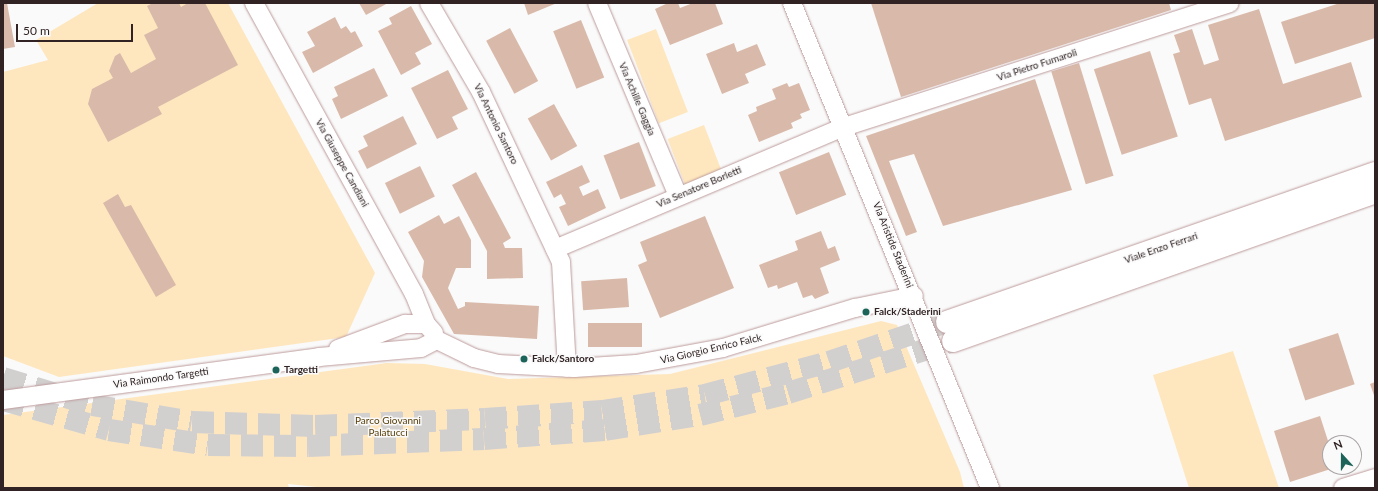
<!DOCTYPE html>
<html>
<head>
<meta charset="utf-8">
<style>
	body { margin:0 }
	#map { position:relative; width:1378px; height:491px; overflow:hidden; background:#fafafa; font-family:Lato,sans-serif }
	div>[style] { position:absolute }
	.green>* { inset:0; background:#fee7be; transform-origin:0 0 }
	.building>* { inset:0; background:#d9baaa; transform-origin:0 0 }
	.secondary-tunnel>* { height:22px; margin-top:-11px; transform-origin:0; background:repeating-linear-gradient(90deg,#d2cfcf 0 22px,transparent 0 33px) }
	.roads { filter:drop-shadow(0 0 1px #bd9a9b) drop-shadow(0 0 1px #bd9a9b) }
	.street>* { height:18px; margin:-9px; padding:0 9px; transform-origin:9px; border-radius:9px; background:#fff }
	.secondary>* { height:22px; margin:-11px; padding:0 11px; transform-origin:11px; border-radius:11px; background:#fff }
	.dots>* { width:11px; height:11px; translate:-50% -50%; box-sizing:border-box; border:2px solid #fafafa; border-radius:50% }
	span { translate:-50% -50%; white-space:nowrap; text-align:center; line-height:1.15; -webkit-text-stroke:3px #fafafa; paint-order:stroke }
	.street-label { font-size:10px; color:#312324 }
	.poi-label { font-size:10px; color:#312324; font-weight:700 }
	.left { translate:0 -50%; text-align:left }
	.park-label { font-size:10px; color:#59400b }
	.frame { position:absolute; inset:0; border:4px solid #312324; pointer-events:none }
	.north { position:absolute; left:1322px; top:435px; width:40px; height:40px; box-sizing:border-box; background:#fafafa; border:1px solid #aaa4a4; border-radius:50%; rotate:339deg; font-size:11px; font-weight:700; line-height:16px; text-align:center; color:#312324 }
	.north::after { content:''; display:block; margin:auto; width:14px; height:18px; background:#1c6459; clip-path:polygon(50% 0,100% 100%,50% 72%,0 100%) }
	.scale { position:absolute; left:16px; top:24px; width:117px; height:18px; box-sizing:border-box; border:2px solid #312324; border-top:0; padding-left:5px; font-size:12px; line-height:14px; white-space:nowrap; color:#312324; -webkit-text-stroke:3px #fafafa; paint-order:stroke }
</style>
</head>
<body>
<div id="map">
	<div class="green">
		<i style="clip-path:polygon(98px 3px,228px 3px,375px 273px,346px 337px,59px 377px,3px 356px,3px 72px,48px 60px,36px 40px)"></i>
		<i style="left:656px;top:29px;width:89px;height:31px;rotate:69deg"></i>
		<i style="left:704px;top:125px;width:49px;height:39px;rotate:69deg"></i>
		<i style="clip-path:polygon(881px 321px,897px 325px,960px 472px,964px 488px,326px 488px,288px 484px,289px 488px,3px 488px,3px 415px,387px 363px,425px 364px,508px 379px,670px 374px)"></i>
		<i style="clip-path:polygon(1233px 351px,1279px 488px,1189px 488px,1153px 375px)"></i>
	</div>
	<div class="building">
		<i style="clip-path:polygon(3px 3px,7px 3px,15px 47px,3px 49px)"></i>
		<i style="clip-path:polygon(153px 3px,179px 3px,181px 7px,188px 3px,205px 3px,238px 65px,158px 107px,162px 114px,108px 142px,88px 104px,92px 89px,113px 78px,109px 71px,115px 56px,120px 53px,131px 73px,156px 59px,144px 35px,158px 28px,147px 6px)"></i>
		<i style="clip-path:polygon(359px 3px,388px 3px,366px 15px)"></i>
		<i style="clip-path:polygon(524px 3px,557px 3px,528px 15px)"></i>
		<i style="clip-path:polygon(668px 3px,678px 3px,680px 8px,693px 3px,715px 3px,723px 24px,670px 45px,655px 9px)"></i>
		<i style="clip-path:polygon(871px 3px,1169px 3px,1171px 10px,901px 97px)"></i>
		<i style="clip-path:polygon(1340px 3px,1375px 3px,1375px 38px,1295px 64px,1281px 22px)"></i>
		<i style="clip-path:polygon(411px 6px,432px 44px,415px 53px,421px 64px,401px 75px,378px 31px,392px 24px,389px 18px)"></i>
		<i style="clip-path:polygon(1259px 9px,1283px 84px,1351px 62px,1362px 97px,1225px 141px,1211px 98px,1189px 105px,1173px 54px,1180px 52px,1174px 35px,1192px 29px,1204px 65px,1219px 60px,1208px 25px)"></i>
		<i style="clip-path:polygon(335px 17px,341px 29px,346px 26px,351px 33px,355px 31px,363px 46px,313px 73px,302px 52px,315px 46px,307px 32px)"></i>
		<i style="left:581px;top:20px;width:62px;height:30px;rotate:68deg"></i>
		<i style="left:510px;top:28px;width:60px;height:27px;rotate:62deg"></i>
		<i style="clip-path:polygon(734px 43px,737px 52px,757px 44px,766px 65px,745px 74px,749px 83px,722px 94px,706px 54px)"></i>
		<i style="left:1150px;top:51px;width:90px;height:59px;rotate:72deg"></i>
		<i style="left:1079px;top:63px;width:118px;height:29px;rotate:73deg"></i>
		<i style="clip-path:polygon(374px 68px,388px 96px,341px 119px,332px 99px,338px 96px,334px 87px)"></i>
		<i style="clip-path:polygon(448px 70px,468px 109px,452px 117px,458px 129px,437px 139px,411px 88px)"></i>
		<i style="clip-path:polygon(1035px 79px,1072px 190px,943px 226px,914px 154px,889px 161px,917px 232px,906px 236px,866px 136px)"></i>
		<i style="clip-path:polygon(787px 83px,789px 87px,799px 83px,810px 110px,800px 114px,802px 118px,791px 123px,793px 128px,759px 142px,748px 115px,757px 111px,756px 107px,776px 99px,772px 89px)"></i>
		<i style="left:554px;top:104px;width:48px;height:30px;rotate:61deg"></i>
		<i style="clip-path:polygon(403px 116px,417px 144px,367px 169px,358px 151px,368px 146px,363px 136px)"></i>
		<i style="left:639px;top:142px;width:47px;height:38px;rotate:69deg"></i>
		<i style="left:829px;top:152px;width:46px;height:54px;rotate:68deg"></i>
		<i style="clip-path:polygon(582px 165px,590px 182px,579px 187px,583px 196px,598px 189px,606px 208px,568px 226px,559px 207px,566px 204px,561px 194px,554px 198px,546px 182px)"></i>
		<i style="left:420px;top:166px;width:34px;height:39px;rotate:64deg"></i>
		<i style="clip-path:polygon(476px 172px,511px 238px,503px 243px,505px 248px,522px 248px,523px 278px,487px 279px,487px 251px,452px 185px)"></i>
		<i style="clip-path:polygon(118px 194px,125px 207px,131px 205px,176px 285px,156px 297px,103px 203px)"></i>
		<i style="clip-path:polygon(439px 215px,444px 224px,459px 216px,471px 240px,471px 268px,456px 268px,448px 288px,458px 309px,465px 306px,465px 302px,539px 306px,537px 339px,454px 334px,422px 277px,424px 261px,408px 232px)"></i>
		<i style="clip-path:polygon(705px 216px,734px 288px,660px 318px,638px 265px,647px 261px,640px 242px)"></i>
		<i style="clip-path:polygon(821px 231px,828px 249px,835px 246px,840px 260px,820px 268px,829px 293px,815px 299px,812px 295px,803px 298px,797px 282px,778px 289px,777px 285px,768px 288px,759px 265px,798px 250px,795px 241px)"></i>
		<i style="left:627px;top:278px;width:29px;height:46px;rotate:86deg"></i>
		<i style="left:642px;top:323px;width:24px;height:54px;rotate:90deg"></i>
		<i style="left:1338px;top:333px;width:54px;height:52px;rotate:72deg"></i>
		<i style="clip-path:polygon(1375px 382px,1375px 398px,1370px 384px)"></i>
		<i style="clip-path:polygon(1320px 416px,1330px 447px,1330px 467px,1337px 467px,1290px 482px,1274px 431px)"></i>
	</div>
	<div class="secondary-tunnel">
		<i style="left:3px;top:378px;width:93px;rotate:16.9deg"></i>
		<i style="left:92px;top:405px;width:101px;rotate:9.6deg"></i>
		<i style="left:192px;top:422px;width:123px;rotate:1.9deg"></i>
		<i style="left:315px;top:426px;width:170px;rotate:-2.4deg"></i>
		<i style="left:485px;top:419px;width:117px;rotate:-3.9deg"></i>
		<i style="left:602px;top:411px;width:104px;rotate:-8.8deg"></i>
		<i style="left:705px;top:395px;width:128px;rotate:-14.9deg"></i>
		<i style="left:829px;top:362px;width:125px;rotate:-18.7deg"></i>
		<i style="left:3px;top:400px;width:110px;rotate:15.8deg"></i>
		<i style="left:109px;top:430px;width:100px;rotate:8.6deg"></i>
		<i style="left:208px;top:445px;width:100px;rotate:0.6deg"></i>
		<i style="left:308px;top:446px;width:176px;rotate:-2.3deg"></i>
		<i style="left:484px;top:439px;width:121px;rotate:-4.3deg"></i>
		<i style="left:605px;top:430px;width:96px;rotate:-9deg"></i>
		<i style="left:700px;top:415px;width:91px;rotate:-14deg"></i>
		<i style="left:788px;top:393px;width:173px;rotate:-17.5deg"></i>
	</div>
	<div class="roads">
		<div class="street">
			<i style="left:254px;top:3px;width:332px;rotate:61.2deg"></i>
			<i style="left:414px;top:294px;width:32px;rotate:68deg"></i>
			<i style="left:429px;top:3px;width:103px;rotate:59.7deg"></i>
			<i style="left:481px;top:92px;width:188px;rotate:64.8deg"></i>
			<i style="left:561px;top:262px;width:106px;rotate:86.8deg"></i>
			<i style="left:597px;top:3px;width:209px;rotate:67.2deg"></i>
			<i style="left:792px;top:3px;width:524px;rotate:67.79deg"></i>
			<i style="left:555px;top:249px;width:314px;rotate:-22.9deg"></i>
			<i style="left:844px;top:127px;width:405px;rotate:-17.8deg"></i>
			<i style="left:437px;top:340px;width:41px;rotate:25.9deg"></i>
			<i style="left:474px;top:358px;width:25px;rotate:14deg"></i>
			<i style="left:498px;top:364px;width:76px;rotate:3deg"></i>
			<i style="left:574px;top:368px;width:62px;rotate:-3.7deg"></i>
			<i style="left:636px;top:364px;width:88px;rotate:-10.4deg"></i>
			<i style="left:723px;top:348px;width:138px;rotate:-16.9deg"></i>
			<i style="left:855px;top:308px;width:60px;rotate:-11.5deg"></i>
			<i style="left:338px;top:349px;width:72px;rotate:-20.5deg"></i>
			<i style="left:405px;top:324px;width:21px"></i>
			<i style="left:426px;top:324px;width:12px;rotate:48deg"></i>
			<i style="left:3px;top:400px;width:319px;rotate:-7.7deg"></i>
			<i style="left:319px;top:357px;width:102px;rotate:-5deg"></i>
			<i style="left:421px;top:348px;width:18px;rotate:-27deg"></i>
			<i style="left:1343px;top:488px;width:34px;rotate:-17deg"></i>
		</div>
		<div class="secondary">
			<i style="left:947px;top:322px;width:453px;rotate:-19.2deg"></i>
			<i style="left:953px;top:341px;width:448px;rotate:-19.4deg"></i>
		</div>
	</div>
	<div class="dots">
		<i style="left:866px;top:312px;background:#1c6459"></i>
		<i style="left:524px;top:359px;background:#1c6459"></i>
		<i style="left:276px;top:370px;background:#1c6459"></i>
	</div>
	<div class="street-label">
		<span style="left:1037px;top:65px;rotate:-18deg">Via Pietro Fumaroli</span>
		<span style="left:637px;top:99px;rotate:67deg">Via Achille Gaggia</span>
		<span style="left:496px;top:124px;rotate:64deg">Via Antonio Santoro</span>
		<span style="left:342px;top:163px;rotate:61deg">Via Giuseppe Candiani</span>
		<span style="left:699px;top:187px;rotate:-23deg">Via Senatore Borletti</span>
		<span style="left:893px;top:245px;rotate:68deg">Via Aristide Staderini</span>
		<span style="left:1161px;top:248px;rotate:-19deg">Viale Enzo Ferrari</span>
		<span style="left:711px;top:349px;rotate:-13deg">Via Giorgio Enrico Falck</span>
		<span style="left:161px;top:378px;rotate:-8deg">Via Raimondo Targetti</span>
	</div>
	<div class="poi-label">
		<span class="left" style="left:874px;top:312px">Falck/Staderini</span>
		<span class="left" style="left:532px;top:359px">Falck/Santoro</span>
		<span class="left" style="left:284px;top:370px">Targetti</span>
	</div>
	<div class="park-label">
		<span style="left:388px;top:426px">Parco Giovanni<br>Palatucci</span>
	</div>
	<div class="frame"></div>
	<div class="north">N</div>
	<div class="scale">50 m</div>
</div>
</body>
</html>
